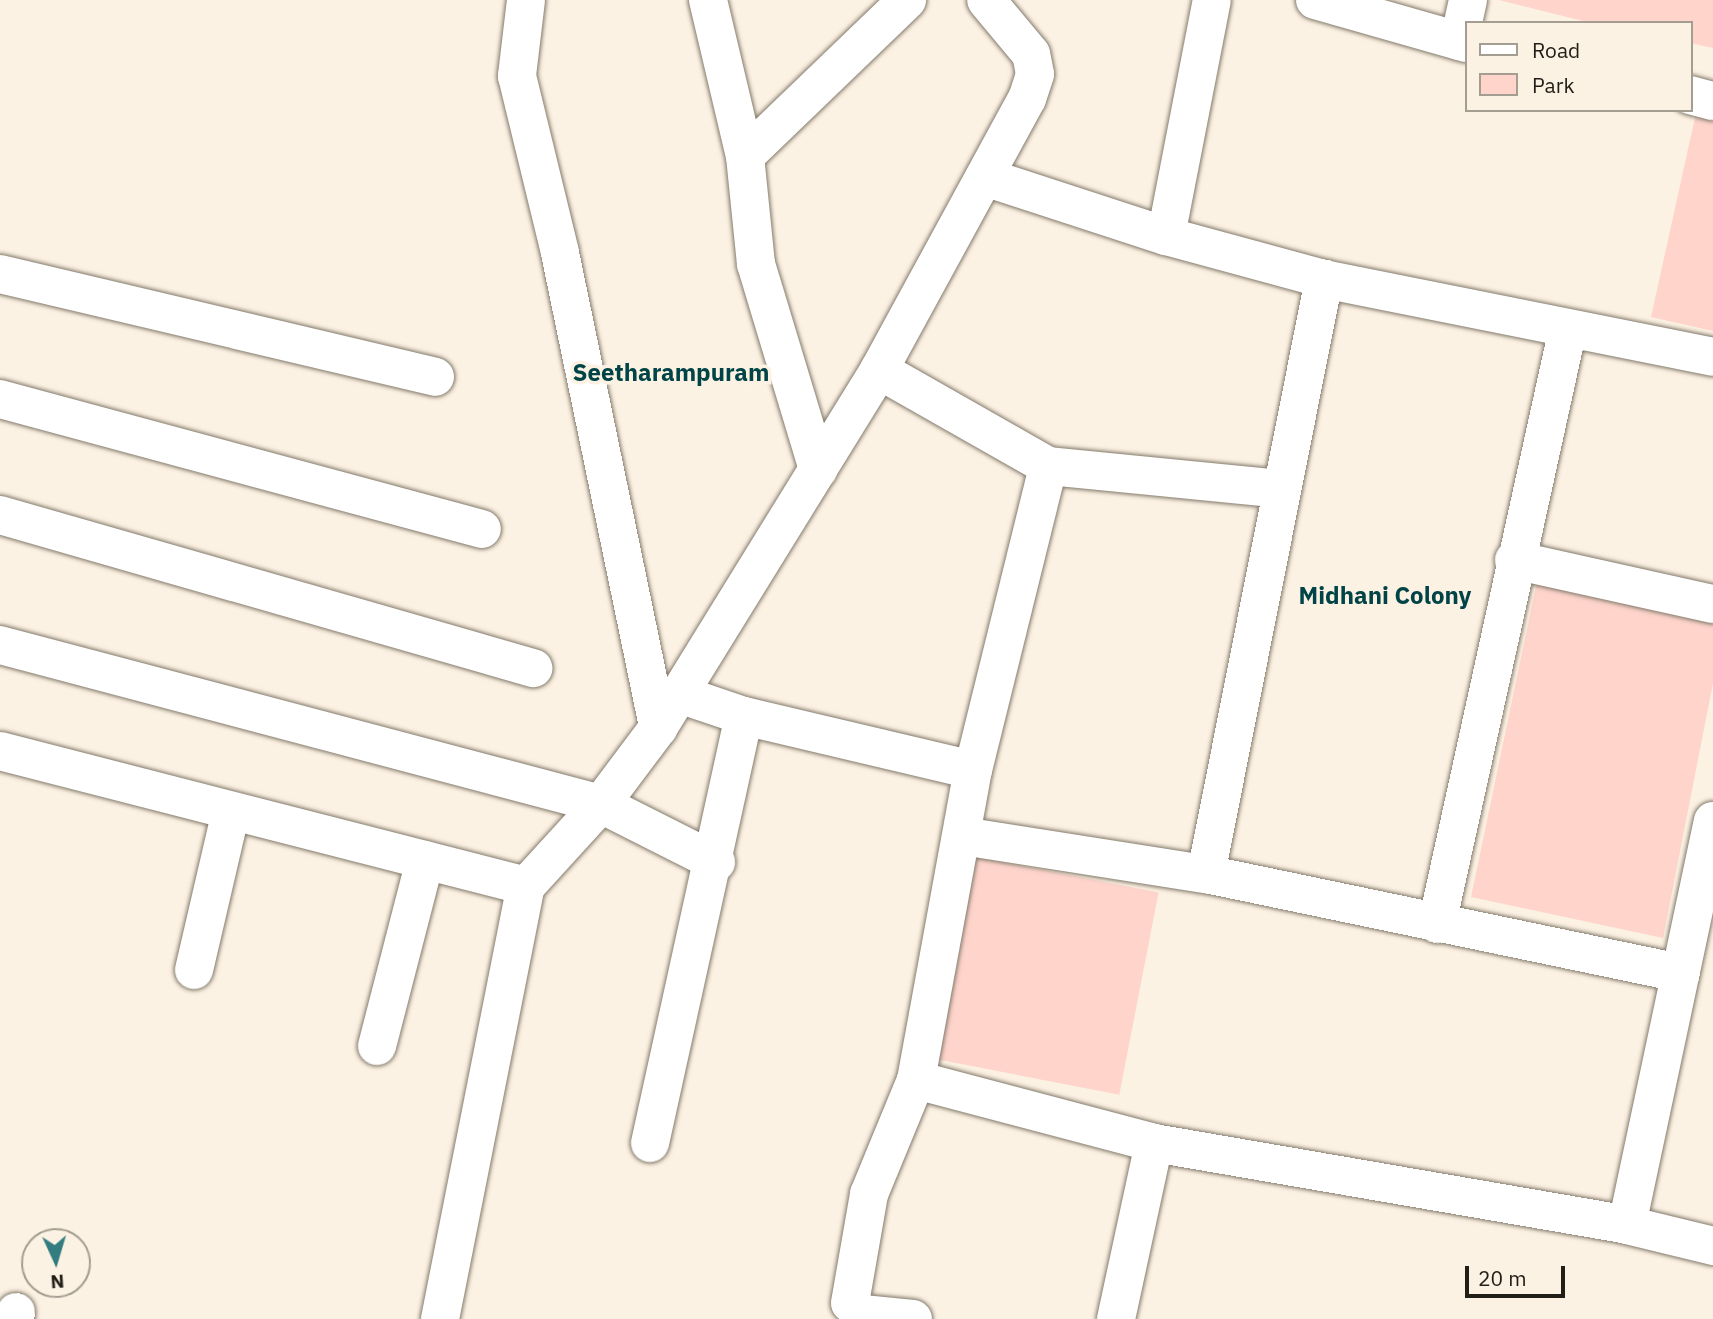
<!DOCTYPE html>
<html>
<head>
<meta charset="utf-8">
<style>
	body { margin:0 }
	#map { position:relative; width:1713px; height:1319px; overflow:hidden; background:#fcf2e3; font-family:"IBM Plex Sans",sans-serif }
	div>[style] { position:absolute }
	.green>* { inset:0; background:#fed4cb; transform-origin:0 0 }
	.roads { filter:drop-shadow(0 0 2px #837a6c) drop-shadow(0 0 2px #837a6c) }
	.street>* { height:38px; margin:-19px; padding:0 19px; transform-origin:19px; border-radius:19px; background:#fff }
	span { translate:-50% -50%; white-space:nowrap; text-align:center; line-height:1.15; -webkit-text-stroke:7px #fcf2e3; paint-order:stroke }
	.neighbourhood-label { font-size:24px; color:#004447; font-weight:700 }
	.legend { position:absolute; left:1465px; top:21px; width:228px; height:91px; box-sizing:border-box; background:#fcf2e3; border:2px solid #a49d92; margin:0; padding:9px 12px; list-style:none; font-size:21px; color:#211e18 }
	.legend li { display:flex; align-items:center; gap:14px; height:35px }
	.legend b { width:35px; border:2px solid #a49d92 }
	.north { position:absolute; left:21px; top:1228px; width:70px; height:70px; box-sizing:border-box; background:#fcf2e3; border:2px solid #a49d92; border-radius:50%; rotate:176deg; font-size:19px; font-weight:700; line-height:28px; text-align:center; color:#211e18 }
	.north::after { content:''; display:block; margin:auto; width:24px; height:32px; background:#337c7f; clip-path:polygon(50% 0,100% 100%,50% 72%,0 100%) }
	.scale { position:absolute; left:1465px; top:1266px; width:100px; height:32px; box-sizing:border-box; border:4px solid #211e18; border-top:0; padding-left:9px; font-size:21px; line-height:24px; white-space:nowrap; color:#211e18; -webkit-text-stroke:5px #fcf2e3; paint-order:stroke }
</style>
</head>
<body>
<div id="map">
	<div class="green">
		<i style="clip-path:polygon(1499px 0,1713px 0,1713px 48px,1690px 43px,1690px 23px,1591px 23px)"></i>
		<i style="clip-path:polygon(1696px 113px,1713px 117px,1713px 331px,1651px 317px)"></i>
		<i style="clip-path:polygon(1540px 567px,1713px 601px,1713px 683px,1663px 938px,1471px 897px)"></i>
		<i style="left:976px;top:857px;width:186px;height:206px;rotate:11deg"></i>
	</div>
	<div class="roads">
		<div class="street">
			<i style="left:526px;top:0;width:77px;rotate:96.8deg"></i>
			<i style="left:517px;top:76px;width:182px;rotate:76.3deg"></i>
			<i style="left:560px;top:253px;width:485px;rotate:78.3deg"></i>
			<i style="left:708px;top:0;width:160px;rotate:76.7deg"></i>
			<i style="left:745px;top:156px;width:109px;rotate:84.2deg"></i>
			<i style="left:756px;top:264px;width:215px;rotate:73.2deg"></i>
			<i style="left:1315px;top:0;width:157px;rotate:15.9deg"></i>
			<i style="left:1459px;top:41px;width:42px;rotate:-77.6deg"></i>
			<i style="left:1690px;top:95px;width:24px;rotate:15deg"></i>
			<i style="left:745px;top:156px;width:225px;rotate:-43.9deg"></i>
			<i style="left:985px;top:177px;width:190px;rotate:18.1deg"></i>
			<i style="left:1166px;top:236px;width:164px;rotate:15.2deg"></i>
			<i style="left:1324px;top:279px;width:397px;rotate:11.3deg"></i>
			<i style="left:1166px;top:236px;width:240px;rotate:-79deg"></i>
			<i style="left:0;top:274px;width:447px;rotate:13.3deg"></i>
			<i style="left:879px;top:370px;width:194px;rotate:29.6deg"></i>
			<i style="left:1048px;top:466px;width:235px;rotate:5.6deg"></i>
			<i style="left:0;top:399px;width:499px;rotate:15.1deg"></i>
			<i style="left:0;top:515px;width:555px;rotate:16.02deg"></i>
			<i style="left:1514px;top:560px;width:204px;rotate:12.5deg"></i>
			<i style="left:0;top:645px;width:622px;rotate:14.82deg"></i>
			<i style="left:601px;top:804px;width:129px;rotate:26.8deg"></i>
			<i style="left:679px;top:694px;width:69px;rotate:18.7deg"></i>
			<i style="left:744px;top:716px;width:235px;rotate:13.3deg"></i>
			<i style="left:0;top:751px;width:543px;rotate:14.39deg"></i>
			<i style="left:962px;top:836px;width:247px;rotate:8.9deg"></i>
			<i style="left:1206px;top:874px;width:485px;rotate:11.8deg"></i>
			<i style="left:1206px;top:874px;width:607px;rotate:-78.78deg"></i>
			<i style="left:1437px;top:924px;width:610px;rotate:-77.6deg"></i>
			<i style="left:194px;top:970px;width:163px;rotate:-76.9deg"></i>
			<i style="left:377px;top:1046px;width:192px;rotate:-75.5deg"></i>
			<i style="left:916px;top:1080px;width:246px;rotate:14.8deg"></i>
			<i style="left:1154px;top:1143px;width:480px;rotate:9.8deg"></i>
			<i style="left:1627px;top:1225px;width:89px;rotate:13.7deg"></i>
			<i style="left:650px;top:1143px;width:437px;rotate:-77.6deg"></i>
			<i style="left:1627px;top:1225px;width:413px;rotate:-78deg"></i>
			<i style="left:15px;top:1319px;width:7px;rotate:-82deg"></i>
			<i style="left:440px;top:1319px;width:441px;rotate:-78.8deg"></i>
			<i style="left:526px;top:886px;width:111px;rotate:-47.6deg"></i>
			<i style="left:601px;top:804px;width:95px;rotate:-53.1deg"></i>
			<i style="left:658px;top:728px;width:421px;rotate:-58.3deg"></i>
			<i style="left:879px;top:370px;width:309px;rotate:-61.4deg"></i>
			<i style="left:1027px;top:99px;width:26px;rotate:-72deg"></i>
			<i style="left:1035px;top:74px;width:20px;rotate:-101deg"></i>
			<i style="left:1031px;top:54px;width:70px;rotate:-129.8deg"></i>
			<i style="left:913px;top:1319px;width:51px;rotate:-174.4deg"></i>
			<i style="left:862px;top:1314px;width:16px;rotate:-137deg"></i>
			<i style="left:850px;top:1303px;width:111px;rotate:-80.1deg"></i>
			<i style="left:869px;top:1194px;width:123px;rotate:-67.6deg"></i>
			<i style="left:916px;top:1080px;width:315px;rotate:-79.6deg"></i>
			<i style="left:973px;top:770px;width:313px;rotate:-76.1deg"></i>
			<i style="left:1116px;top:1319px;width:180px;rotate:-77.8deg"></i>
		</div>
	</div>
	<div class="neighbourhood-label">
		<span style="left:671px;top:373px">Seetharampuram</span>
		<span style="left:1385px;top:596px">Midhani Colony</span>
	</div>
	<ul class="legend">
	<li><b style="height:9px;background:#fff"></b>Road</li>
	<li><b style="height:19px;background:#fed4cb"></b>Park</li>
	</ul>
	<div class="north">N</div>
	<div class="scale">20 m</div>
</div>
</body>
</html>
